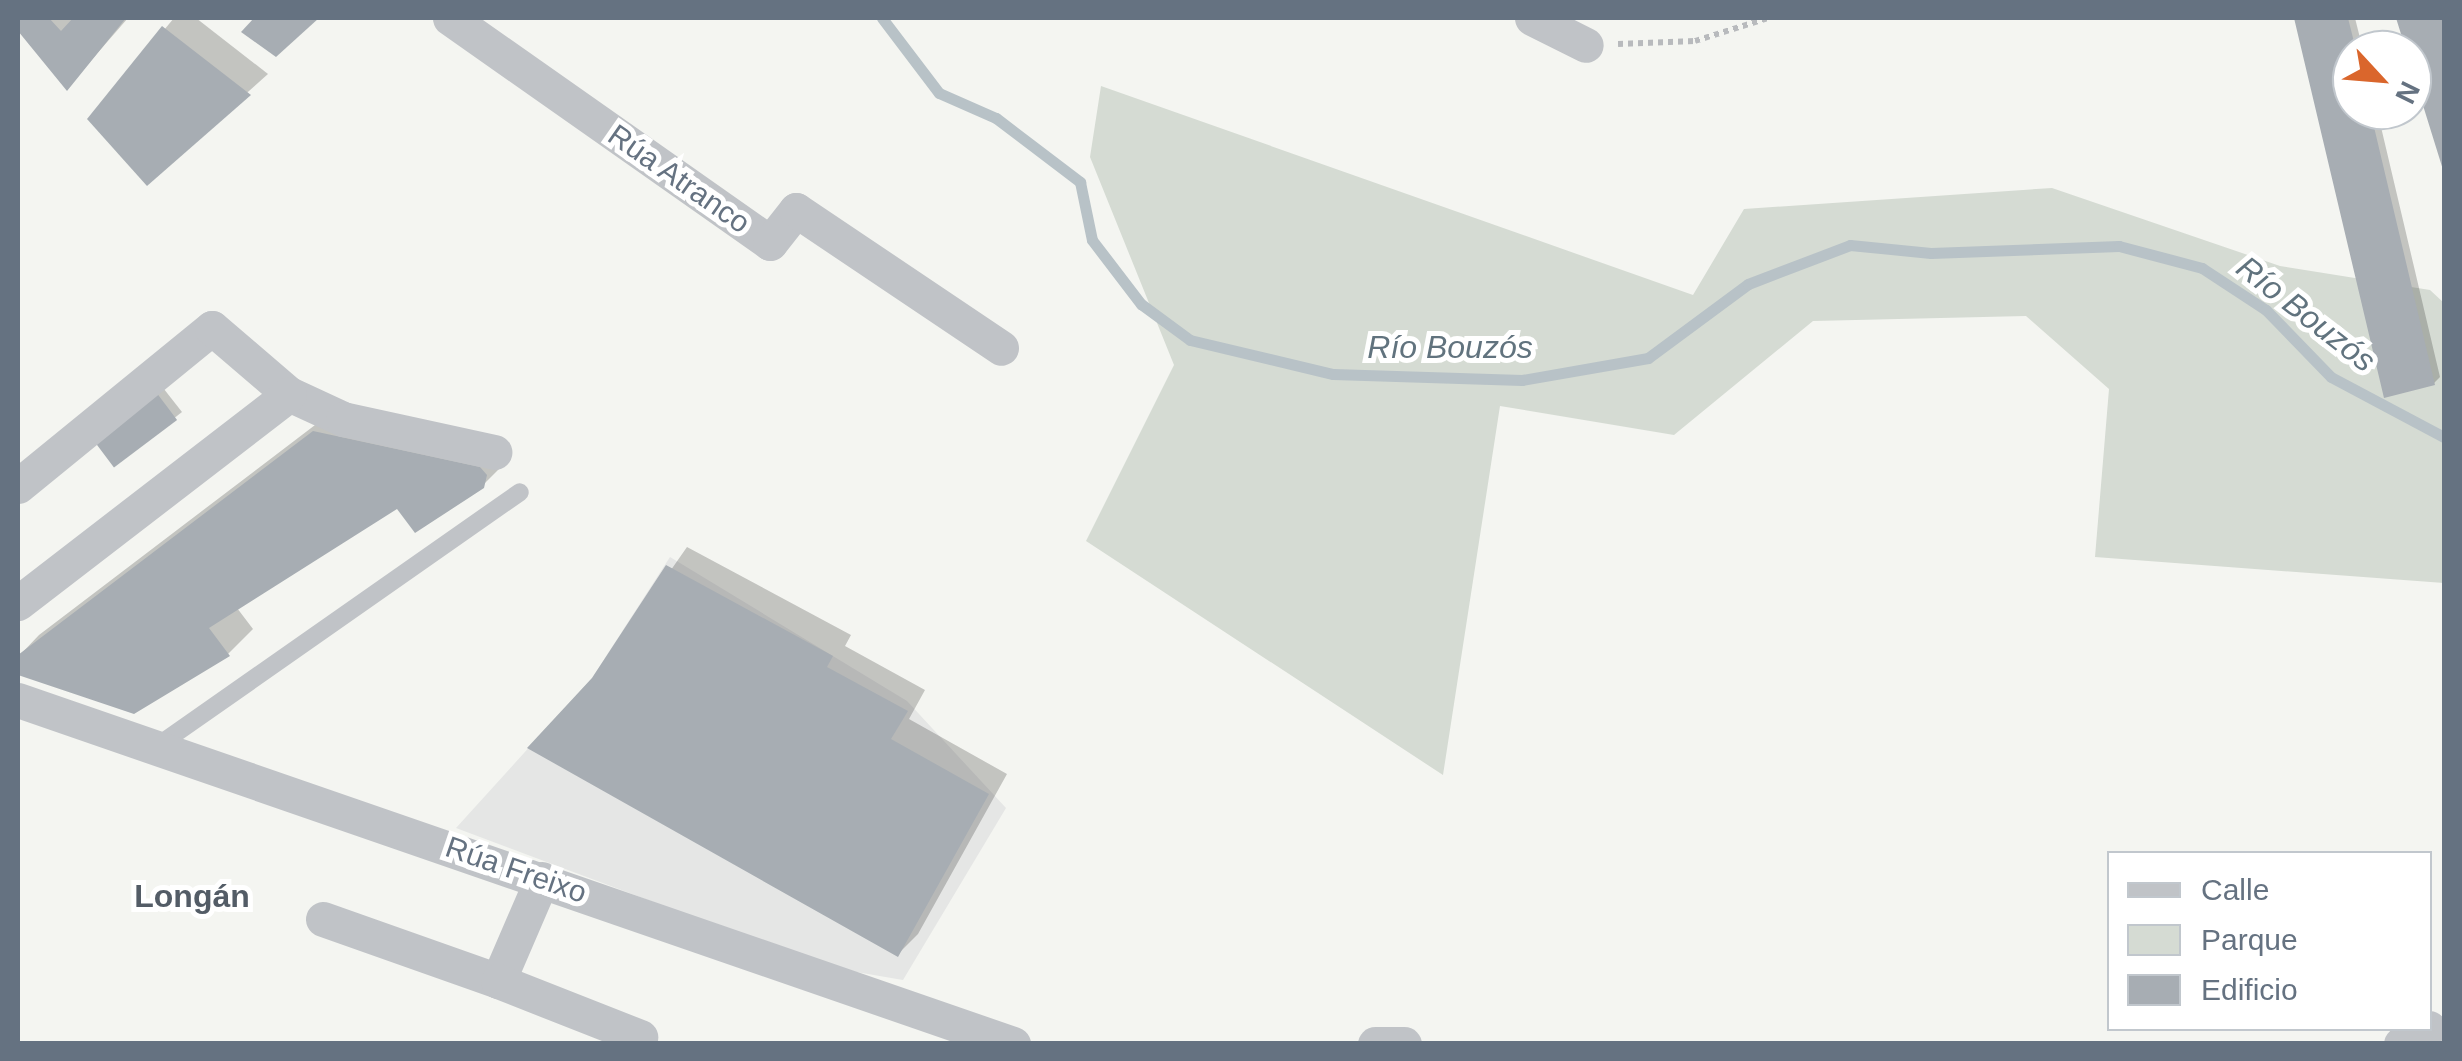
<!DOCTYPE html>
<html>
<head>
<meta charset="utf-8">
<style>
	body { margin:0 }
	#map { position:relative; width:2462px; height:1061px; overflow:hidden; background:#f4f5f1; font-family:Helvetica,sans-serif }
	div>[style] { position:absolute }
	.built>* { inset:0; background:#e5e6e5 }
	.green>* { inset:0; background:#d5dbd3 }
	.shadow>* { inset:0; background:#0003 }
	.stream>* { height:11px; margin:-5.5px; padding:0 5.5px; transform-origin:5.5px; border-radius:5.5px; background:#b8c2c7 }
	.building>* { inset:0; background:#a7adb3; transform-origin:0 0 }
	.path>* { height:6px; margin-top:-3px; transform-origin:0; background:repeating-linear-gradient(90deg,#b8babd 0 5px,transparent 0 10px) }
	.service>* { height:18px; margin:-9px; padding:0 9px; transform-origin:9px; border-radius:9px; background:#c0c3c7 }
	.minor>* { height:35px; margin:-17.5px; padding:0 17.5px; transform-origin:17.5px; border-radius:17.5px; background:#c0c3c7 }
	span { translate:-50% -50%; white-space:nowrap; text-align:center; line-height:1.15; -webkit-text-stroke:10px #fff; paint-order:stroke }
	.street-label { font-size:30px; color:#657281 }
	.water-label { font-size:32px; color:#61737e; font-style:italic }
	.neighbourhood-label { font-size:32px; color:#535c66; font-weight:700 }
	.frame { position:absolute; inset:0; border:20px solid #657281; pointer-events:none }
	.legend { position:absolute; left:2107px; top:851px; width:325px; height:180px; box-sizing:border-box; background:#fff; border:2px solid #c1c7cd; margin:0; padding:12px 18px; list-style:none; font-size:30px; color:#657281 }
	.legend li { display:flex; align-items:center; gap:20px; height:50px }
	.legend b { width:50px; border:2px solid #c1c7cd }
	.north { position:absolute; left:2332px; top:30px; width:100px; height:100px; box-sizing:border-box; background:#fff; border:2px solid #c1c7cd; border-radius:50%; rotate:116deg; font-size:28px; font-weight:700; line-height:40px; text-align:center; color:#657281 }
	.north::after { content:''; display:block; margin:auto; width:35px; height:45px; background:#da662c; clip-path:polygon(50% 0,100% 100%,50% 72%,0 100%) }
</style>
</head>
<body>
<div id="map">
	<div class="built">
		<i style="clip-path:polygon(670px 557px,907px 701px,1006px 808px,903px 980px,827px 967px,456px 828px,592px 678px)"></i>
	</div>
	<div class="green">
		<i style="clip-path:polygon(1101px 86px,1693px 295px,1744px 209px,2052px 188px,2280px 266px,2430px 290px,2444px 303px,2444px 583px,2095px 557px,2109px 389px,2026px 316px,1813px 321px,1674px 435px,1500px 406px,1443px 775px,1086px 541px,1174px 365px,1090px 157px)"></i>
	</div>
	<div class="shadow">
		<i style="clip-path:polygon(18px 18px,128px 18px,67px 88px,18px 27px)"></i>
		<i style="clip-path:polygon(174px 18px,196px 18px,268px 74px,147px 182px,90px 119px)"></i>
		<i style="clip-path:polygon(2297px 18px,2355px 18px,2363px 50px,2352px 50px,2352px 110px,2377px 110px,2440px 377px,2434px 383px,2385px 395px)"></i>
		<i style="clip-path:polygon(2398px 18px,2444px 18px,2444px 168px,2412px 50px)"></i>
		<i style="clip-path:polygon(160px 384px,182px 412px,116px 464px)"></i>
		<i style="clip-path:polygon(340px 406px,506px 442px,508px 460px,482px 486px,398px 506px,237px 608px,253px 629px,228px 654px,134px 711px,18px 667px,18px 657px,39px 635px)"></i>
		<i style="clip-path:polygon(687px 547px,851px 635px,845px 646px,925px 690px,909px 719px,1007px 774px,918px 934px,898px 954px,594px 680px)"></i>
	</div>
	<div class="stream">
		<i style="left:882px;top:18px;width:94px;rotate:52.8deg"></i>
		<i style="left:939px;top:93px;width:62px;rotate:23.7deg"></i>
		<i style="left:996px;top:118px;width:106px;rotate:37.3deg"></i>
		<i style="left:1080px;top:182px;width:59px;rotate:78.3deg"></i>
		<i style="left:1092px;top:240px;width:81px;rotate:52.6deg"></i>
		<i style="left:1141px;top:304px;width:61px;rotate:36.3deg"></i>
		<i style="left:1190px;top:340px;width:147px;rotate:13.4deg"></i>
		<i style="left:1333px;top:374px;width:189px;rotate:1.8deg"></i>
		<i style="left:1522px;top:380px;width:128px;rotate:-9.9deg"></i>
		<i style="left:1648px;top:358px;width:124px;rotate:-36.5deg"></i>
		<i style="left:1748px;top:284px;width:109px;rotate:-20.9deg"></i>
		<i style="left:1850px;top:245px;width:81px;rotate:5.6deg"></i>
		<i style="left:1931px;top:253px;width:188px;rotate:-2.1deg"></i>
		<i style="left:2119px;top:246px;width:86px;rotate:14.8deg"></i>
		<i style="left:2202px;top:268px;width:77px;rotate:33.3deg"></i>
		<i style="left:2266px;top:310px;width:93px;rotate:45.9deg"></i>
		<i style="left:2331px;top:377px;width:128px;rotate:28deg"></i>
	</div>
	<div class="building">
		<i style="clip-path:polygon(18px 18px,49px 18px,61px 31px,73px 18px,126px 18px,67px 91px,18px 31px)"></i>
		<i style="clip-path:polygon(254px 18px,319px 18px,276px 57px,241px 32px)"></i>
		<i style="clip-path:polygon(2294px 18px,2348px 18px,2356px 50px,2352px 110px,2370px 110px,2435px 385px,2384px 398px)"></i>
		<i style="clip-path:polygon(2396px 18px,2444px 18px,2444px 173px,2412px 70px,2412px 50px,2406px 50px)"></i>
		<i style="clip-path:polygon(162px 26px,251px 95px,147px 186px,87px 119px)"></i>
		<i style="left:153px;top:388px;width:40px;height:79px;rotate:53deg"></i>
		<i style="clip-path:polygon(313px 431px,480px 467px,487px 475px,484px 488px,415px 533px,397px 509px,209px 628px,230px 656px,134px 714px,18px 675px,18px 655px)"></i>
		<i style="clip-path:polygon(666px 565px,833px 656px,827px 667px,908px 711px,891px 739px,989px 794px,898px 957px,527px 748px,592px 678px)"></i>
	</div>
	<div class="path">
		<i style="left:1618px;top:44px;width:77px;rotate:-2.2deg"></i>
		<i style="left:1695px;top:41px;width:77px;rotate:-17.5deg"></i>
	</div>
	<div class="service">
		<i style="left:156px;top:747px;width:444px;rotate:-35deg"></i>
	</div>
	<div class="minor">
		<i style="left:450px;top:18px;width:391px;rotate:35.1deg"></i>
		<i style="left:770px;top:243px;width:42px;rotate:-51.8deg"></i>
		<i style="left:796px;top:210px;width:247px;rotate:33.9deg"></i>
		<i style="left:1532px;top:18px;width:60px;rotate:26.6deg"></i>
		<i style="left:18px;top:486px;width:250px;rotate:-39.2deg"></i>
		<i style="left:212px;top:328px;width:101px;rotate:40.6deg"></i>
		<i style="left:289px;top:394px;width:60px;rotate:24.8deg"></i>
		<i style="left:343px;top:419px;width:155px;rotate:12.3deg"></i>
		<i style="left:18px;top:603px;width:342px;rotate:-37.6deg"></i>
		<i style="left:18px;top:700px;width:1053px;rotate:19.07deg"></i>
		<i style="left:323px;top:919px;width:186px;rotate:19.5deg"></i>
		<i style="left:498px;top:981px;width:111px;rotate:-66.7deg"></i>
		<i style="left:498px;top:981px;width:153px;rotate:21.5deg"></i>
		<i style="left:1375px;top:1044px;width:29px"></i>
		<i style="left:2401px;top:1044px;width:32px;rotate:-30deg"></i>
	</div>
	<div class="street-label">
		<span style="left:679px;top:179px;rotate:35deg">Rúa Atranco</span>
		<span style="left:516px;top:870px;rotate:19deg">Rúa Freixo</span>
	</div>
	<div class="water-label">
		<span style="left:2306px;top:314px;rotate:38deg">Río Bouzós</span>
		<span style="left:1450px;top:347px">Río Bouzós</span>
	</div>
	<div class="neighbourhood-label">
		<span style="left:192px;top:896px">Longán</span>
	</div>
	<div class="frame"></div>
	<ul class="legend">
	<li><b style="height:12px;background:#c0c3c7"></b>Calle</li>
	<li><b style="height:28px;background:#d5dbd3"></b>Parque</li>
	<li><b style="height:28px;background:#a7adb3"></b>Edificio</li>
	</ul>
	<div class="north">N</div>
</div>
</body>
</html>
